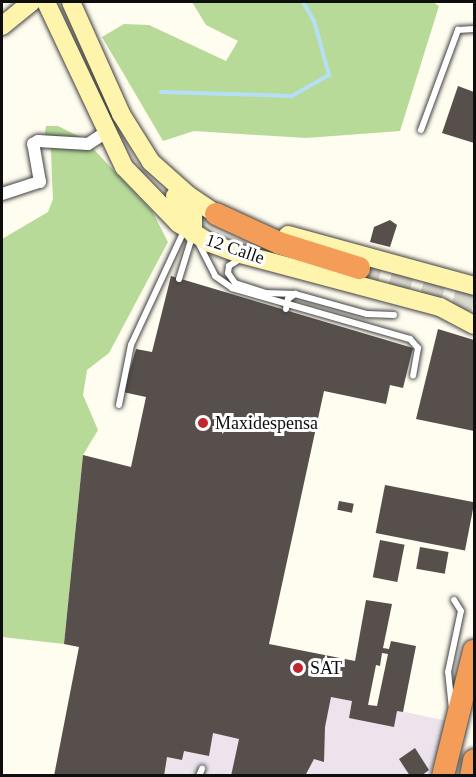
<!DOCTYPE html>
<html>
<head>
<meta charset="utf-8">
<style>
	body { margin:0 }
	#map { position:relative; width:476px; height:777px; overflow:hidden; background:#fffcf0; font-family:"Times New Roman",serif }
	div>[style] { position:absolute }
	.industrial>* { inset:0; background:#ece3ed }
	.forest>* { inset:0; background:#b7da98 }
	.stream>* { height:4px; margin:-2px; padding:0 2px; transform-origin:2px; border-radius:2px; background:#b5dff6 }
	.building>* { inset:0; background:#574f4b; transform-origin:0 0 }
	.highway-tunnel>* { height:22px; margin-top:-11px; transform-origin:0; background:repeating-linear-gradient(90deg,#dbd8ce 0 22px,transparent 0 33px) }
	.roads { filter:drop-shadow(0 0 2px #414141) drop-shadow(0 0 2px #414141) }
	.lane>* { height:6px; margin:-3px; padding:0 3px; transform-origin:3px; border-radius:3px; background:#fff }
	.street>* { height:12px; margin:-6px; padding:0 6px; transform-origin:6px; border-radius:6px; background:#fff }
	.secondary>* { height:18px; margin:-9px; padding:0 9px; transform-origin:9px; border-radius:9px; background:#fff4ab }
	.highway>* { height:22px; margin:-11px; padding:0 11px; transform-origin:11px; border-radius:11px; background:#f49d59 }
	.dots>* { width:16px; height:16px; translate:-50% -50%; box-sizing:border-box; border:3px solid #fff; border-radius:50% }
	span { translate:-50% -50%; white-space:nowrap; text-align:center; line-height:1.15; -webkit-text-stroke:6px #fff; paint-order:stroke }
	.street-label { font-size:18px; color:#0e0e0e }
	.poi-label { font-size:18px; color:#0e0e0e }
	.left { translate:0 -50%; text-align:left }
	.frame { position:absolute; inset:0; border:3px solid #0e0e0e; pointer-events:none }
</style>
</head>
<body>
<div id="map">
	<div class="industrial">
		<i style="clip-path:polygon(79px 647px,368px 704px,447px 721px,430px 775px,54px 776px)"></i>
	</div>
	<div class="forest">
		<i style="clip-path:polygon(192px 2px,433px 2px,439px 6px,400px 131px,306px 138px,194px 131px,163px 141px,102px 37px,124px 24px,149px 25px,226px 61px,238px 41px,206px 25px)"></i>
		<i style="clip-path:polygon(46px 126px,58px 126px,84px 139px,152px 211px,168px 242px,109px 353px,87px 370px,83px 395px,98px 430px,83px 455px,64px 644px,2px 637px,2px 239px,48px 212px,53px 199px,52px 179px,51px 150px,44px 139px)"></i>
	</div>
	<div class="stream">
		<i style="left:161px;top:92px;width:131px;rotate:1.7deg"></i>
		<i style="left:292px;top:96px;width:43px;rotate:-29.6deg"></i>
		<i style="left:329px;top:75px;width:56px;rotate:-105.5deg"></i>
		<i style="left:314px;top:21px;width:22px;rotate:-120deg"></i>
	</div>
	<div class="building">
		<i style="clip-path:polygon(458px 86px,474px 92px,474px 143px,442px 133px)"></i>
		<i style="clip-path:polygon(390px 220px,397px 225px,390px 247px,370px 242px,374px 227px)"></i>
		<i style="clip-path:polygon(evenodd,171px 276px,413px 348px,403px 388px,390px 385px,386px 404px,324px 391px,269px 644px,355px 661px,366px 600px,392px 604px,383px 648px,389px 649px,391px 641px,416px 646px,403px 712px,397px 711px,394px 727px,349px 718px,352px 701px,331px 697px,325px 727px,324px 762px,314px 759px,305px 776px,231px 776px,239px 739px,213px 733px,209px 756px,184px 751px,182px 760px,167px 757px,164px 776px,54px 776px,79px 647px,64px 644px,83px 455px,131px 467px,146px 397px,123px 392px,136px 349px,152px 352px,171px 276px,382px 653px,388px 654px,377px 706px,368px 705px,376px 665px,380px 666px,382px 653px)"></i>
		<i style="clip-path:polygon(438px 329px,474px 340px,474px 431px,416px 419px)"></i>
		<i style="left:385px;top:485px;width:91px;height:49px;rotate:11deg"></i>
		<i style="left:339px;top:501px;width:15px;height:9px;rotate:11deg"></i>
		<i style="left:380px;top:540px;width:25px;height:38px;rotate:11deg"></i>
		<i style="left:420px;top:547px;width:29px;height:22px;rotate:10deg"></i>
		<i style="clip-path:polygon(415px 748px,429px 770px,421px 776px,410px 776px,399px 759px)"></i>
	</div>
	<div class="highway-tunnel">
		<i style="left:359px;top:268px;width:120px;rotate:16deg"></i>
	</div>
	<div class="roads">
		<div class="lane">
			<i style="left:421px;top:130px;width:107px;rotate:-69.7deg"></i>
			<i style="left:458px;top:30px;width:16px;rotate:-4deg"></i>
			<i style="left:198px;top:242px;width:38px;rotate:63deg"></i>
			<i style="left:215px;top:276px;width:21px;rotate:35deg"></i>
			<i style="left:232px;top:288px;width:185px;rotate:16deg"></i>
			<i style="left:410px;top:339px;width:12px;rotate:48deg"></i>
			<i style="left:418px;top:348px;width:28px;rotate:100deg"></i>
			<i style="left:240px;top:259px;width:13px;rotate:148deg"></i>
			<i style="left:229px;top:266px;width:7px;rotate:98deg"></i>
			<i style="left:228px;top:273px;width:12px;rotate:55deg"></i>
			<i style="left:235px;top:283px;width:32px;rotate:18deg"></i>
			<i style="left:265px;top:293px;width:30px;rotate:2deg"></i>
			<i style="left:179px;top:279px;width:44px;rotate:-72.8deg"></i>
			<i style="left:286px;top:309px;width:10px;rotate:-79deg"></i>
			<i style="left:288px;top:299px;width:9px;rotate:-36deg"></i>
			<i style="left:295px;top:294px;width:75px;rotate:15.5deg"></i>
			<i style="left:367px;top:314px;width:27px;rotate:2deg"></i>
			<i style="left:119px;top:405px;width:61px;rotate:-78.7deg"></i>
			<i style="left:131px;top:345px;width:126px;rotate:-65.1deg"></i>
			<i style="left:452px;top:709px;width:37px;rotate:-96deg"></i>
			<i style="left:448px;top:672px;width:62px;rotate:-78deg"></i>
			<i style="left:461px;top:611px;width:13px;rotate:-122deg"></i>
			<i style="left:199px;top:776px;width:8px;rotate:-67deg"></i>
		</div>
		<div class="street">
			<i style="left:2px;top:194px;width:40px;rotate:-18deg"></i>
			<i style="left:40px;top:182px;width:39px;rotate:-100deg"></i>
			<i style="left:33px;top:144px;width:6px;rotate:-31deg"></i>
			<i style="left:38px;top:141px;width:50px;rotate:3.4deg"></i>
			<i style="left:88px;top:144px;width:20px;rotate:-33deg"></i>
		</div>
		<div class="secondary">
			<i style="left:46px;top:2px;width:183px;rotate:64.7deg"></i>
			<i style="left:124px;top:167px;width:78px;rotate:46deg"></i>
			<i style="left:178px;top:223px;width:38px;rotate:32deg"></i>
			<i style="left:210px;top:243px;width:29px;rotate:20deg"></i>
			<i style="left:237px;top:253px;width:210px;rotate:14.9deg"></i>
			<i style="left:440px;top:307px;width:38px;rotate:28deg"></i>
			<i style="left:71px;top:2px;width:123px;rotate:65.9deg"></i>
			<i style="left:121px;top:114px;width:57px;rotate:58deg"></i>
			<i style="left:151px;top:162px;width:50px;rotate:41.7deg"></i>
			<i style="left:188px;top:195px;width:34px;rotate:34deg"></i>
			<i style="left:216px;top:214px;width:14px;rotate:17deg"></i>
			<i style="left:2px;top:26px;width:38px;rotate:-39deg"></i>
			<i style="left:175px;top:196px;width:25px;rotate:45deg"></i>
			<i style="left:193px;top:214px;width:20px;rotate:90deg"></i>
			<i style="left:288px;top:235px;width:193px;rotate:15.3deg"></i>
		</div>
		<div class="highway">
			<i style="left:216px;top:214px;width:69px;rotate:24.7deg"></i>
			<i style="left:279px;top:243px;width:84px;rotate:17.4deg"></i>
			<i style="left:443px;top:776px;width:129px;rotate:-76.1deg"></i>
			<i style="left:471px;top:776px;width:16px;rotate:-79deg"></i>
		</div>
	</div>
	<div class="dots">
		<i style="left:203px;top:423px;background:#bf2630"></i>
		<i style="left:298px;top:668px;background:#bf2630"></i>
	</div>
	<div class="street-label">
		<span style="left:235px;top:249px;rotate:19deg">12 Calle</span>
	</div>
	<div class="poi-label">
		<span class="left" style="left:215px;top:423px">Maxidespensa</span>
		<span class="left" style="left:310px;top:668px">SAT</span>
	</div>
	<div class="frame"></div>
</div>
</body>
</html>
